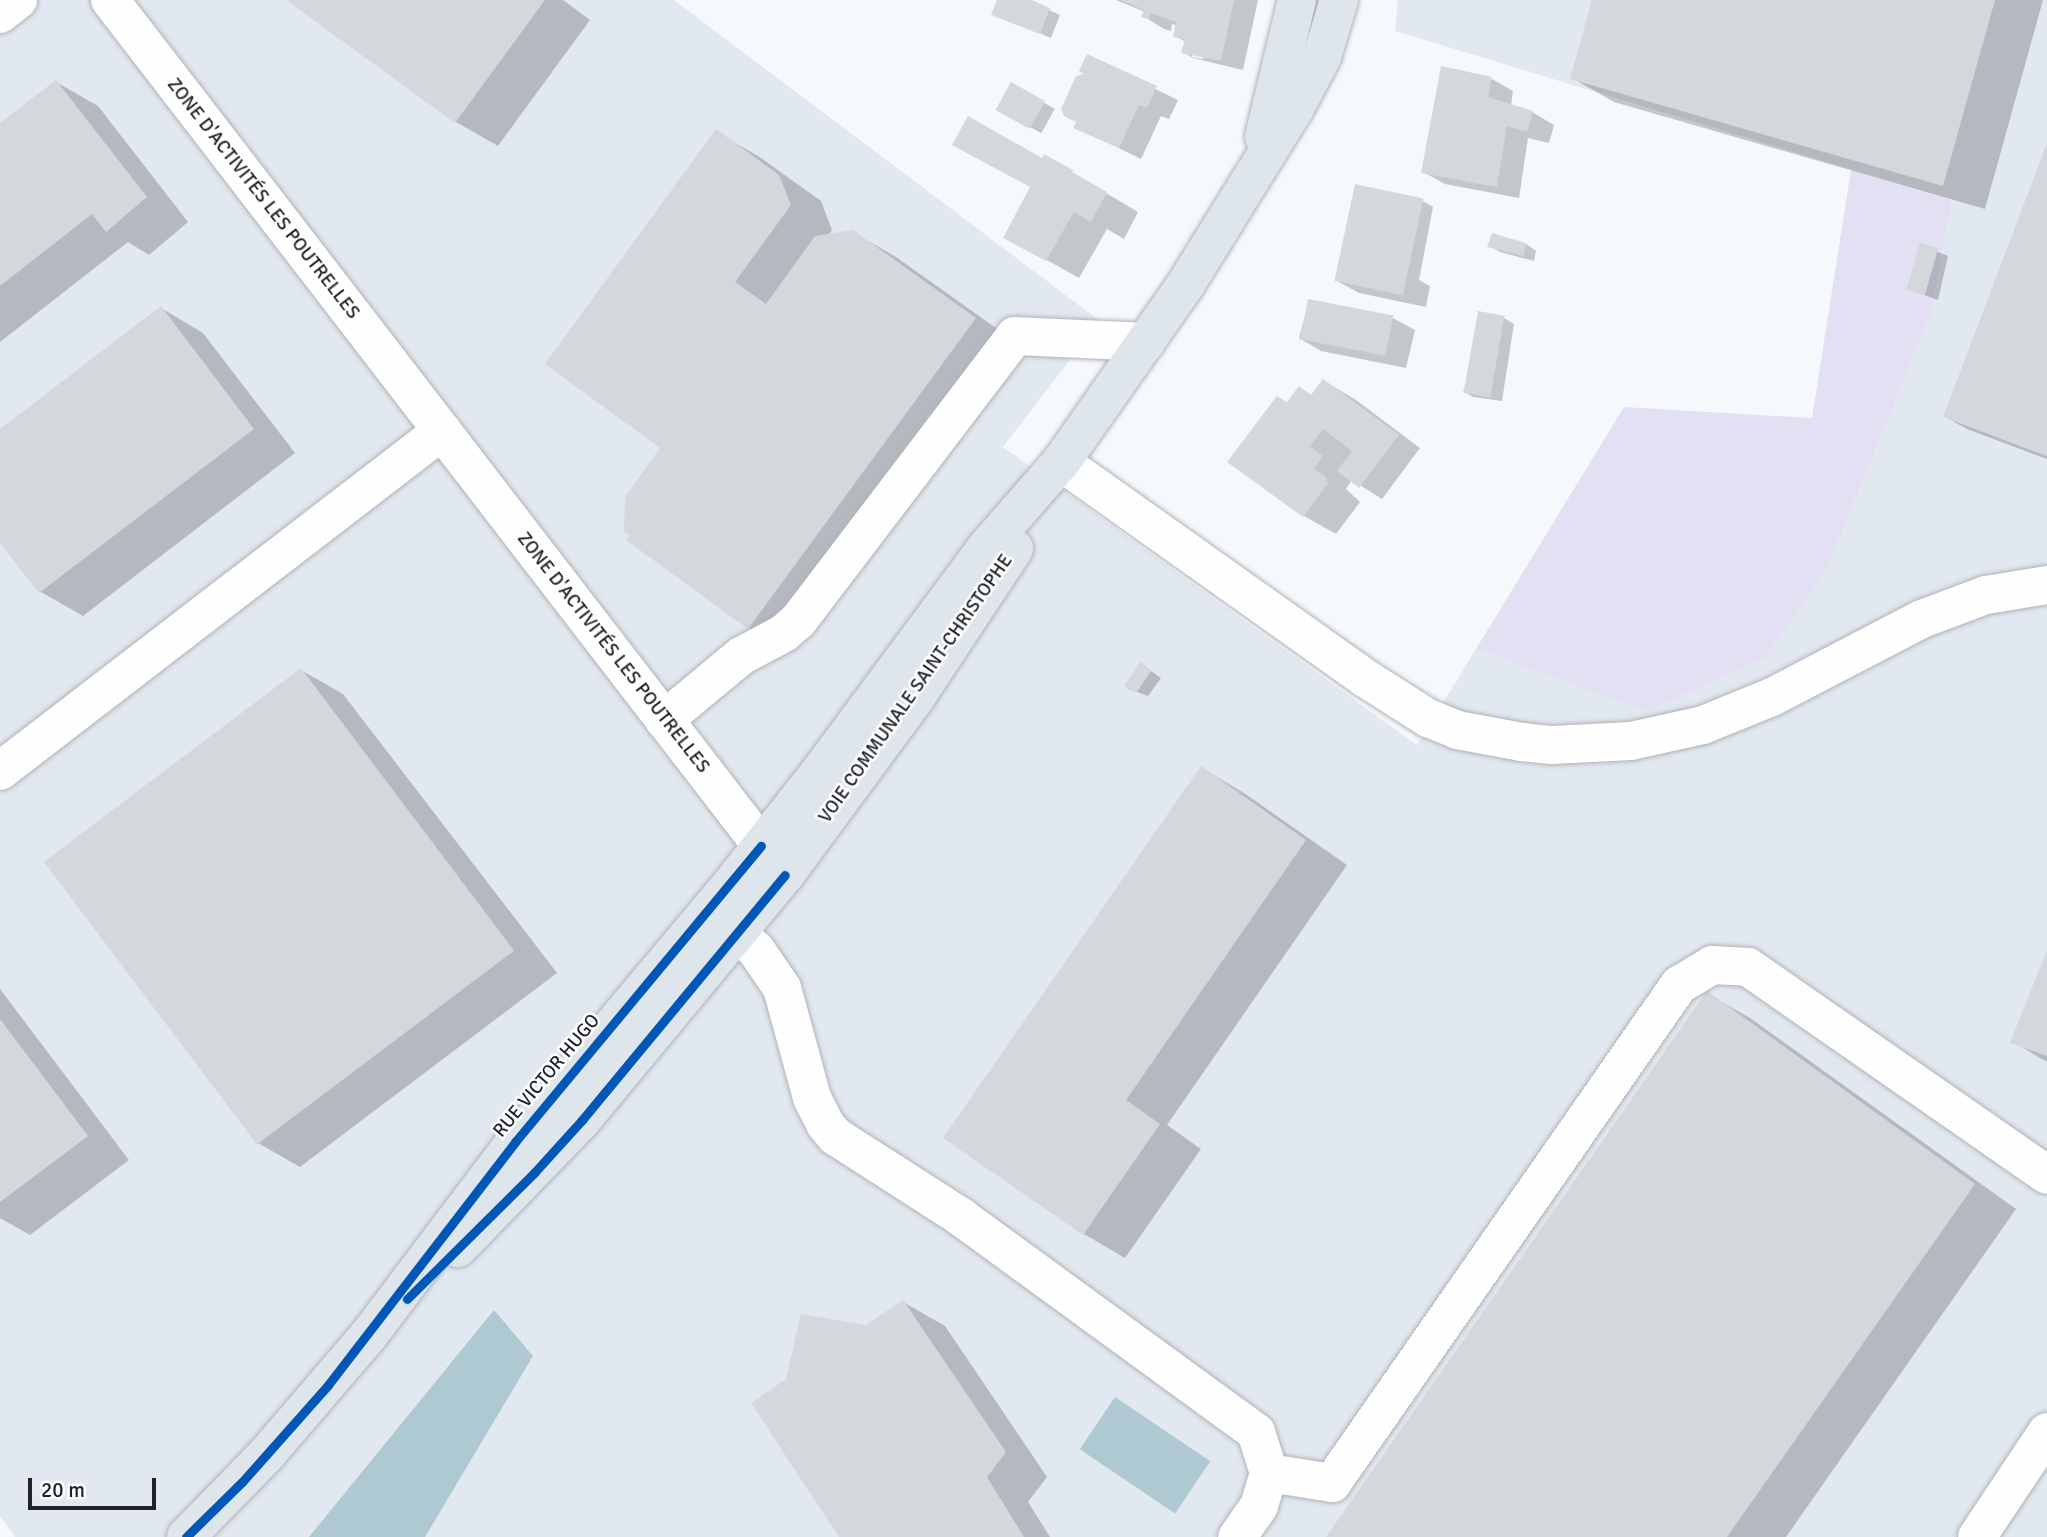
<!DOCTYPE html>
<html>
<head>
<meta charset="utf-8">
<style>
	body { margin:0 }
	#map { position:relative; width:2047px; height:1537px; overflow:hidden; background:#f6f9fc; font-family:Signika,sans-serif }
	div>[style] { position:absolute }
	.built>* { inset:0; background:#e2e8f0 }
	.green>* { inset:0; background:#e2e0f2 }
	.water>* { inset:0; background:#afc9d3; transform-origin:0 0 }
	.shadow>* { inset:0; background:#0003; transform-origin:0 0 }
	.building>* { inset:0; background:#d4d7db; transform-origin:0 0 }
	.roads { filter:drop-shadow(0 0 2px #b0b3b7) drop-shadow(0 0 2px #b0b3b7) }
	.minor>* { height:38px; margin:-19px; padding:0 19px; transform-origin:19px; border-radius:19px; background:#fefeff }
	.major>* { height:38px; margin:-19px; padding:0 19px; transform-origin:19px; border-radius:19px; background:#dfe6eb }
	.cycleway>* { height:9px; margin:-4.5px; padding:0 4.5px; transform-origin:4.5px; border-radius:4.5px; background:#0057b8 }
	span { translate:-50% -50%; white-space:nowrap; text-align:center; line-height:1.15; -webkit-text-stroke:5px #fff; paint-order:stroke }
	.street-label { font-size:19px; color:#1e2227 }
	.scale { position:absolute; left:28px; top:1478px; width:128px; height:32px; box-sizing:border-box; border:4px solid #1e2227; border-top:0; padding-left:9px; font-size:21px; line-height:24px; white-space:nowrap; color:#1e2227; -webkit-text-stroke:5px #fff; paint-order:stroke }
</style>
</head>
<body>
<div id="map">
	<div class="built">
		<i style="clip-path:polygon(0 0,674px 0,1100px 321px,1003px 447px,1417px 745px,1476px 649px,1647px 712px,1765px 658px,1826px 572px,1931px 314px,1952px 200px,1395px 31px,1398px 0,2047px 0,2047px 1537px,15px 1537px,0 1516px)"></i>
	</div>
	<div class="green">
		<i style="clip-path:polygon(1851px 170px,1952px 200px,1931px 314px,1826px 572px,1765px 658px,1647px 712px,1476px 649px,1624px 407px,1812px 418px)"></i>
	</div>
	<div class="water">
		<i style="clip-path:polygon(494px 1310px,533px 1356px,425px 1537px,309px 1537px)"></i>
		<i style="left:1115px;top:1397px;width:115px;height:63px;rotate:34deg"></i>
	</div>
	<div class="shadow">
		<i style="clip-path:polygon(289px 0,563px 0,590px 20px,498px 146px,456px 122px)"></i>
		<i style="clip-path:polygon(999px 0,1027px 0,1060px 15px,1051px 38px,993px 14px)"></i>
		<i style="clip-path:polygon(evenodd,1116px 0,1258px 0,1243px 70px,1193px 58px,1183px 52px,1186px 42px,1175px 36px,1177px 26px,1172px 24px,1171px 31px,1164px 29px,1143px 16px,1145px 12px,1116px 0,1192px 54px,1204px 56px,1203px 59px,1192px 57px,1192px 54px)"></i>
		<i style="clip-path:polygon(1594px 0,2043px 0,1985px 209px,1614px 102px,1572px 78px)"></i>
		<i style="clip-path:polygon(1088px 56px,1178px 100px,1169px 119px,1161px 116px,1141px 159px,1076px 127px)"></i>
		<i style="clip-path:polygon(1492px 79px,1513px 91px,1511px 106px,1532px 112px,1554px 125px,1549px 143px,1528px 138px,1519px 198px,1445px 184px,1423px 172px)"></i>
		<i style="clip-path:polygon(56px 82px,98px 106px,188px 222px,149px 255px,128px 242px,0 342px,0 125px)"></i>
		<i style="left:1012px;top:85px;width:49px;height:28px;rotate:29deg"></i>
		<i style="clip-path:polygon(716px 132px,758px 156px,821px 201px,832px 230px,828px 236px,853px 232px,896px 257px,1017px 343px,791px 652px,749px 628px,629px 540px,663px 448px)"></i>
		<i style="clip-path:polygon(2047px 147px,2047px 459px,1967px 429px,1945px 417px)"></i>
		<i style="clip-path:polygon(1045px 157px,1138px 212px,1124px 239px,1107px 229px,1079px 278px,1038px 255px,1032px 187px)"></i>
		<i style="clip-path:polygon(1356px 186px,1423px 201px,1433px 207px,1419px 280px,1430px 286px,1426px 307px,1359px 293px,1337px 281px)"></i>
		<i style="clip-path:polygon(1526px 244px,1536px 251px,1534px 261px,1500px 252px,1489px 246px)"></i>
		<i style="clip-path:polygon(1921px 245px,1948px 256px,1938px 300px,1910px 290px)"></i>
		<i style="clip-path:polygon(1309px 301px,1393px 318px,1415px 330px,1406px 368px,1321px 351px,1299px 338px)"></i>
		<i style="clip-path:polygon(161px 308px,203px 333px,295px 453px,83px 616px,41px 592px,0 540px,0 431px)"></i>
		<i style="clip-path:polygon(1504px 318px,1514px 324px,1502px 401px,1473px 397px,1463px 391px)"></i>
		<i style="clip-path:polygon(1324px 381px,1356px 400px,1420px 448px,1382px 499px,1352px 480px,1346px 489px,1360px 502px,1336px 534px,1304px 516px,1288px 404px,1299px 388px,1313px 396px)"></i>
		<i style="clip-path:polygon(1141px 664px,1161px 678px,1148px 696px,1129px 689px)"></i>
		<i style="clip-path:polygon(301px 670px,343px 694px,557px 973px,300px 1167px,258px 1143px)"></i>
		<i style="clip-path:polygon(1202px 768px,1244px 793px,1347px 865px,1167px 1125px,1201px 1149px,1125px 1258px,1084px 1234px)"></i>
		<i style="clip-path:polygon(2047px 954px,2047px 1062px,2013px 1042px)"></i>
		<i style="clip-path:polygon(0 989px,129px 1160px,30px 1235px,0 1218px)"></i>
		<i style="clip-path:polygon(1708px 994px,1750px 1018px,2016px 1209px,1786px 1537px,1328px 1537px)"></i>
		<i style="clip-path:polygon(903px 1302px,945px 1326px,1047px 1477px,1028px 1502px,1050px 1537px,841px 1537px,867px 1327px)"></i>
	</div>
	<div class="building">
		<i style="clip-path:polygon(286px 0,545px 0,455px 123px)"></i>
		<i style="clip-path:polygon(997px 0,1032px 0,1050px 8px,1040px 34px,991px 15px)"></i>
		<i style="clip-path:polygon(1120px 0,1234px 0,1221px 61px,1181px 53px,1185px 39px,1173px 37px,1176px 22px,1150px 13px,1149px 19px,1141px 17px,1144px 10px)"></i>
		<i style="clip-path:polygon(1592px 0,1995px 0,1943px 186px,1570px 79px)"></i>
		<i style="clip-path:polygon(1087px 54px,1157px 86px,1147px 108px,1139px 105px,1119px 148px,1073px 128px,1076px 122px,1064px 116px,1061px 109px,1076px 76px,1083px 74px,1079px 71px)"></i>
		<i style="clip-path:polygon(1441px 66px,1492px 77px,1488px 97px,1533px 111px,1527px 132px,1507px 126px,1497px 187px,1421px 173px)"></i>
		<i style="clip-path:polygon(56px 80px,147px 197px,106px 232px,92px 214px,0 286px,0 123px)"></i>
		<i style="left:1011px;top:82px;width:39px;height:32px;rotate:29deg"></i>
		<i style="clip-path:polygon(968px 116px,1042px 158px,1044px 154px,1073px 170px,1072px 172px,1107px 192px,1091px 222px,1074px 212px,1046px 261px,1003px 238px,1030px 187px,952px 145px)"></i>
		<i style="clip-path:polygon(716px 129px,779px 175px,791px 205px,735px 282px,766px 304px,815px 236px,853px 230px,976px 318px,748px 629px,626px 540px,630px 535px,624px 532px,625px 497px,660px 448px,545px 364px)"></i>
		<i style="clip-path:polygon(2047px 143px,2047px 456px,1943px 417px)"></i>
		<i style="left:1355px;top:184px;width:70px;height:99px;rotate:12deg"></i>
		<i style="clip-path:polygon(1492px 233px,1526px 243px,1524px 256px,1487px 247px)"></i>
		<i style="left:1920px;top:243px;width:19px;height:49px;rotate:16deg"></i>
		<i style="left:1308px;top:299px;width:87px;height:41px;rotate:11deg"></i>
		<i style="clip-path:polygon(161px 306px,254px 429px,39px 593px,0 543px,0 429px)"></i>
		<i style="left:1478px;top:311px;width:27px;height:83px;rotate:10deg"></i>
		<i style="clip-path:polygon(1323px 379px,1399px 435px,1359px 488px,1337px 471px,1352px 451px,1323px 429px,1310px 446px,1323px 456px,1314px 469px,1326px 477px,1328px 483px,1303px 517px,1227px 462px,1277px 396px,1287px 402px,1299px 386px,1311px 395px)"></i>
		<i style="clip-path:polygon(1141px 661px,1151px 671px,1137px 692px,1128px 690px,1125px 685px)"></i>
		<i style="left:301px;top:668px;width:354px;height:322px;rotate:53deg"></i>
		<i style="clip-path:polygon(1201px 766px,1306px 840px,1126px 1100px,1160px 1124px,1083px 1235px,943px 1138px)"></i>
		<i style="clip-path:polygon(2047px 950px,2047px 1056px,2010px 1043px)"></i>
		<i style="clip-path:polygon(1707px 991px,1975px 1184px,1727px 1537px,1326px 1537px)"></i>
		<i style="clip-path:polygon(0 1019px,88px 1136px,0 1202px)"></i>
		<i style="clip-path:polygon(903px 1300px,1006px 1452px,987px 1477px,1024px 1537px,839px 1537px,751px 1403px,786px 1379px,801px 1314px,866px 1325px)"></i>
	</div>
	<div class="roads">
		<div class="minor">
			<i style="left:110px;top:0;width:1099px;rotate:52.39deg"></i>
			<i style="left:0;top:14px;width:23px;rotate:-38deg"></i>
			<i style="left:1061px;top:462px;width:373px;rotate:35.4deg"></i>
			<i style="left:1365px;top:678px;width:75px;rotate:32.4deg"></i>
			<i style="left:1428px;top:718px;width:31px;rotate:22deg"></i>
			<i style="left:1457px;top:730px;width:66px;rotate:10.5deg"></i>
			<i style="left:1522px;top:742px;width:30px;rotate:6deg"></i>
			<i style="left:1552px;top:745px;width:79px;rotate:-2.9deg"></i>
			<i style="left:1631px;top:741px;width:74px;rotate:-12.5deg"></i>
			<i style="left:1703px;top:725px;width:74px;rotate:-22.1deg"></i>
			<i style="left:1772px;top:697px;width:169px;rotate:-27.5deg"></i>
			<i style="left:1922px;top:619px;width:68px;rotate:-20.6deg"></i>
			<i style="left:1986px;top:595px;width:62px;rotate:-9.3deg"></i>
			<i style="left:664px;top:720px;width:100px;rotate:-39.7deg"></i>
			<i style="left:741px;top:656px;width:49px;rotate:-28.1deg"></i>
			<i style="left:784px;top:633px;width:18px;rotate:-41deg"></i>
			<i style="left:798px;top:621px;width:358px;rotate:-52.7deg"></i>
			<i style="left:1015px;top:336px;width:131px;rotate:2.6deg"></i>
			<i style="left:0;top:771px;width:558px;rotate:-37.57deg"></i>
			<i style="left:712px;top:910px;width:59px;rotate:42.3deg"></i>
			<i style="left:756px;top:950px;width:46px;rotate:55.6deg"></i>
			<i style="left:782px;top:988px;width:114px;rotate:74.7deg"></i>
			<i style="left:812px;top:1098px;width:29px;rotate:63deg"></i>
			<i style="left:825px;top:1124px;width:16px;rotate:50deg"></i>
			<i style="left:835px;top:1136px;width:150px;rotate:32.7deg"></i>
			<i style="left:961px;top:1217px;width:365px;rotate:36.1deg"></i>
			<i style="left:1256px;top:1432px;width:43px;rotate:72.4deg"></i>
			<i style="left:1269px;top:1473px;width:34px;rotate:107deg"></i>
			<i style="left:1259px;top:1506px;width:38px;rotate:125deg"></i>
			<i style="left:1269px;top:1473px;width:64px;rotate:9deg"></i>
			<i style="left:1332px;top:1483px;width:607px;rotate:-55.13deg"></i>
			<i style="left:1679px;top:985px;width:39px;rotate:-31deg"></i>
			<i style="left:1712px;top:965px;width:36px;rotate:3deg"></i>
			<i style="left:1748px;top:967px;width:364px;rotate:34.8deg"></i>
			<i style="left:1977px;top:1537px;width:126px;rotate:-56.3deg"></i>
		</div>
		<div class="major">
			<i style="left:1264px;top:137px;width:141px;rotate:-76.5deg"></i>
			<i style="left:458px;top:1248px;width:178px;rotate:-45.9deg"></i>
			<i style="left:582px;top:1120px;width:318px;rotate:-50.4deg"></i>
			<i style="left:785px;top:875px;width:221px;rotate:-53.6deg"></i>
			<i style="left:916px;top:697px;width:178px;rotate:-56.5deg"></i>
			<i style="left:186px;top:1537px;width:115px;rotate:-45.7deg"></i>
			<i style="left:266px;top:1455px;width:158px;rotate:-49.4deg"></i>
			<i style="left:369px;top:1335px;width:242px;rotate:-52.9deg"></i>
			<i style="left:515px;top:1142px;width:326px;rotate:-50deg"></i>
			<i style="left:725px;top:892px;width:152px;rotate:-51.7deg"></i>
			<i style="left:819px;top:773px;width:282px;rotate:-53.4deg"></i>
			<i style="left:987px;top:547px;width:113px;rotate:-49deg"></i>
			<i style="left:1061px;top:462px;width:218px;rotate:-54.9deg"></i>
			<i style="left:1186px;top:284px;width:207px;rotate:-58.2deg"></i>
			<i style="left:1295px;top:108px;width:58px;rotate:-62.1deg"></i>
			<i style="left:1322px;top:57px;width:59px;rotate:-73.4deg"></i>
		</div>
	</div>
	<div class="cycleway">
		<i style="left:407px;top:1299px;width:179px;rotate:-44.8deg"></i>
		<i style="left:534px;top:1173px;width:72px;rotate:-47.8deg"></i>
		<i style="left:582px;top:1120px;width:318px;rotate:-50.4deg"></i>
		<i style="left:186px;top:1537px;width:78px;rotate:-44.5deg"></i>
		<i style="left:242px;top:1482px;width:130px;rotate:-48.4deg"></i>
		<i style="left:328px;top:1385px;width:307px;rotate:-52.4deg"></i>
		<i style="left:515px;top:1142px;width:385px;rotate:-50.3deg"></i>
	</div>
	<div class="street-label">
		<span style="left:263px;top:199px;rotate:52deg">ZONE D'ACTIVITÉS LES POUTRELLES</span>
		<span style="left:613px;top:653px;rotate:52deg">ZONE D'ACTIVITÉS LES POUTRELLES</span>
		<span style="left:916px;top:689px;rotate:-55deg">VOIE COMMUNALE SAINT-CHRISTOPHE</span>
		<span style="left:547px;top:1076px;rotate:-50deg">RUE VICTOR HUGO</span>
	</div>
	<div class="scale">20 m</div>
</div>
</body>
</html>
